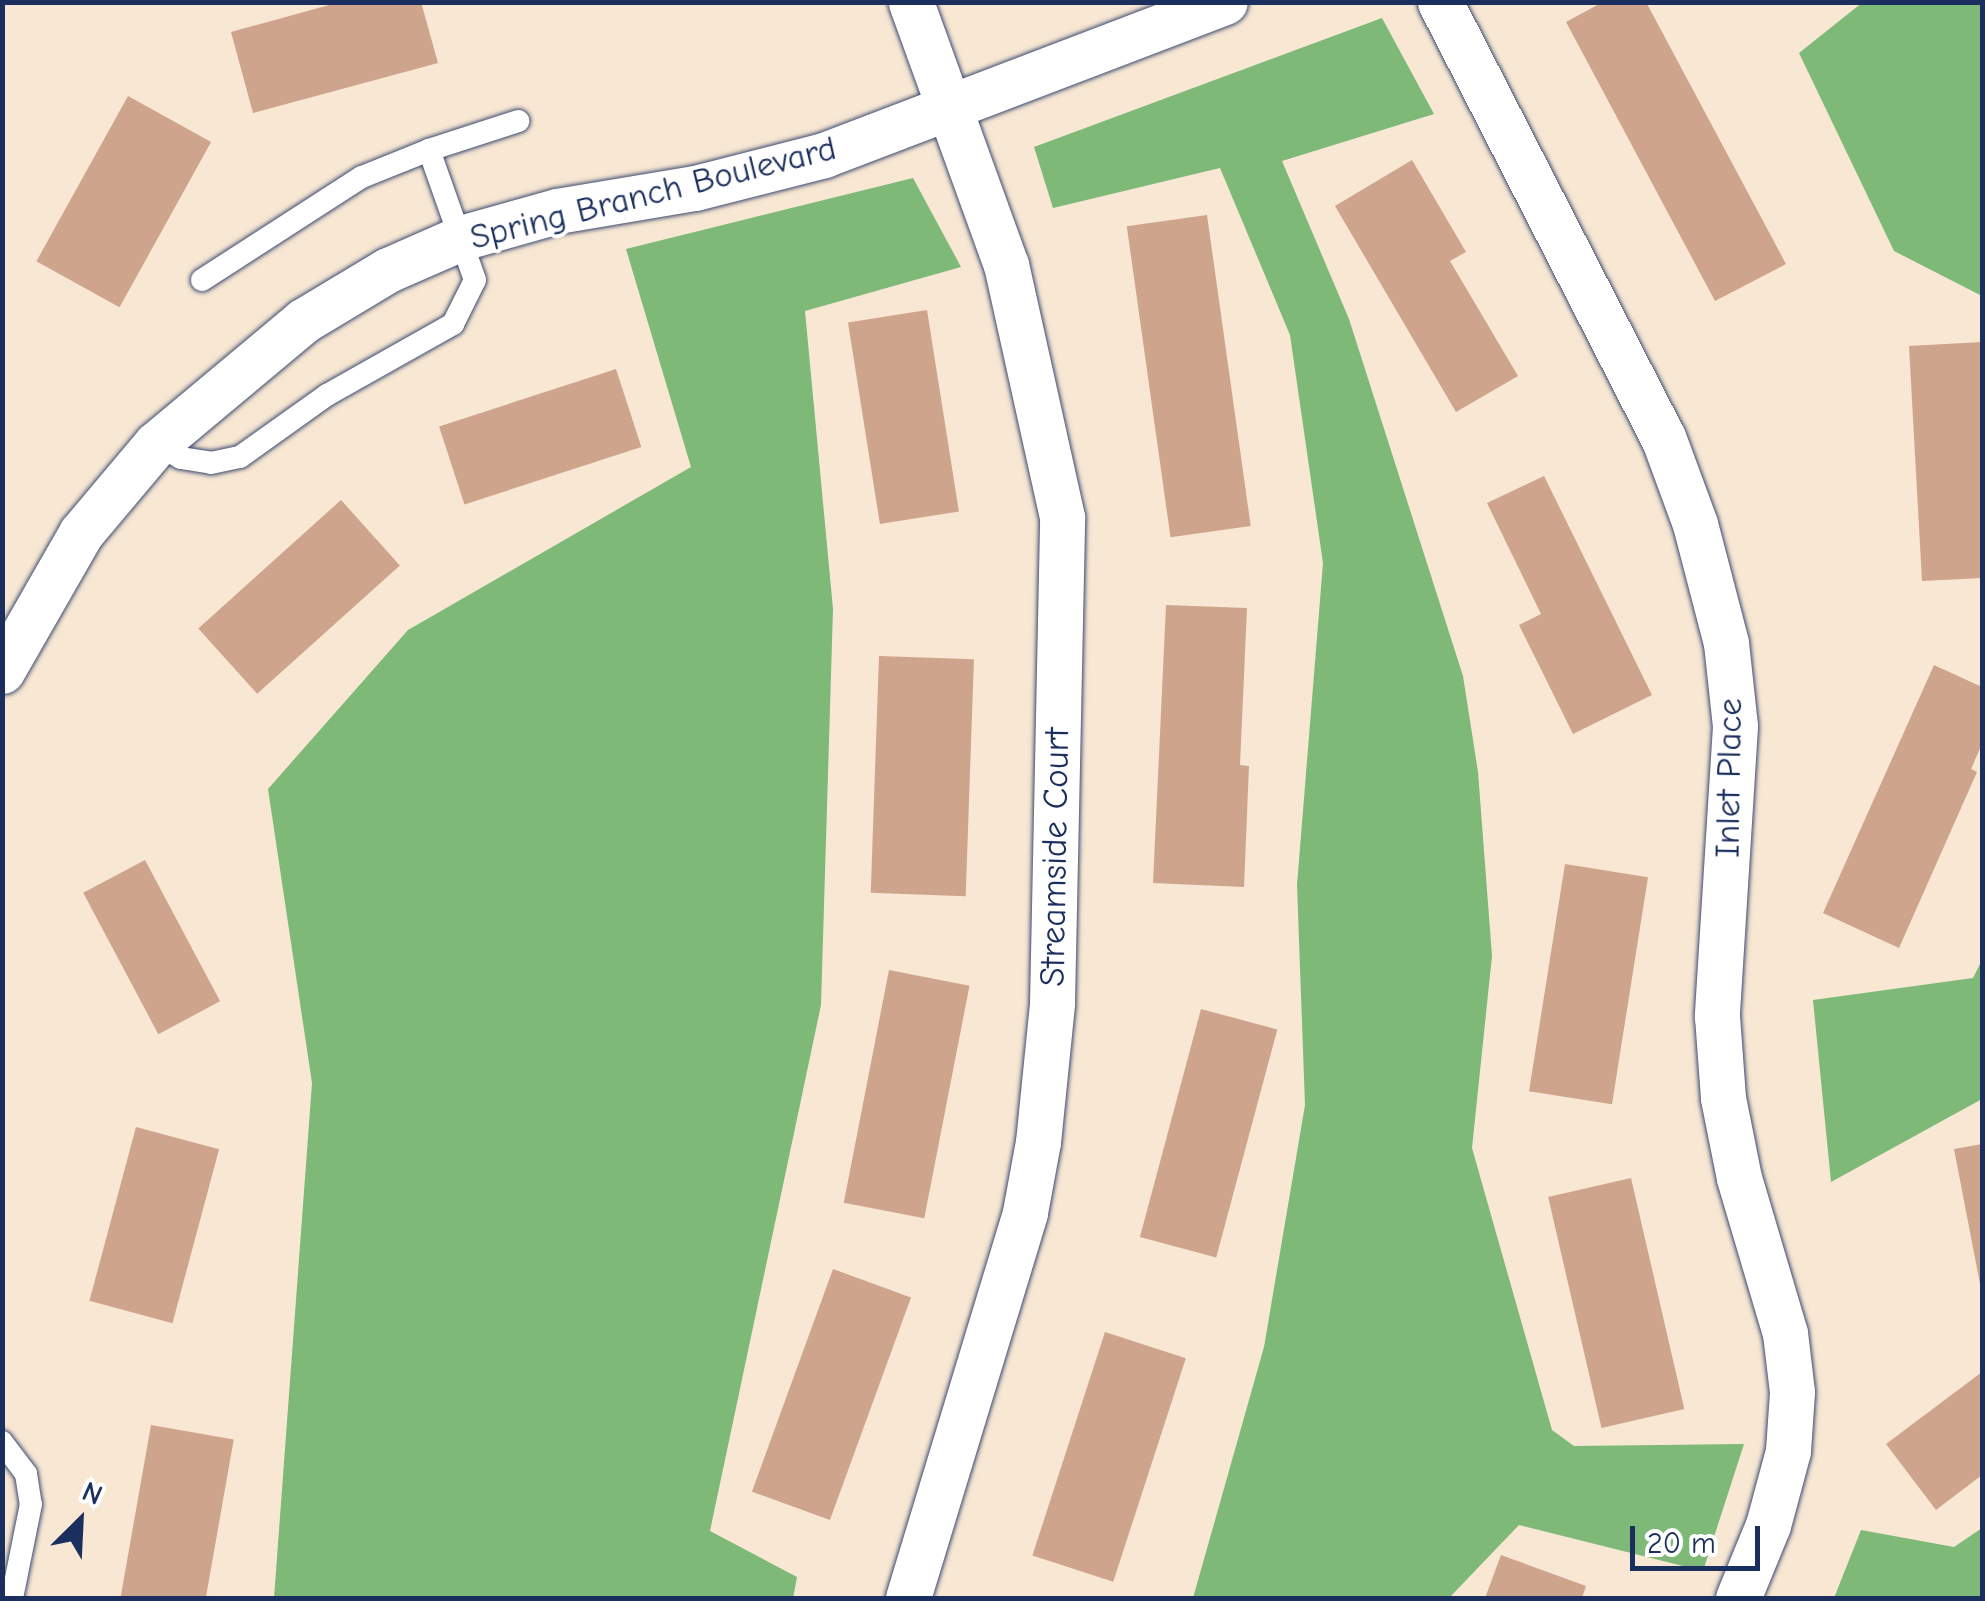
<!DOCTYPE html>
<html>
<head>
<meta charset="utf-8">
<style>
	body { margin:0 }
	#map { position:relative; width:1985px; height:1601px; overflow:hidden; background:#f7e7d3; font-family:"Comic Neue",sans-serif }
	div>[style] { position:absolute }
	.forest>* { inset:0; background:#7eb978 }
	.building>* { inset:0; background:#cea58c; transform-origin:0 0 }
	.roads { filter:drop-shadow(0 0 2px #3c4b70) drop-shadow(0 0 2px #3c4b70) }
	.service>* { height:22px; margin:-11px; padding:0 11px; transform-origin:11px; border-radius:11px; background:#fff }
	.minor>* { height:45px; margin:-22.5px; padding:0 22.5px; transform-origin:22.5px; border-radius:22.5px; background:#fff }
	span { translate:-50% -50%; white-space:nowrap; text-align:center; line-height:1.15; -webkit-text-stroke:8px #fff; paint-order:stroke }
	.street-label { font-size:35px; color:#1b2f5e }
	.frame { position:absolute; inset:0; border:5px solid #1b2f5e; pointer-events:none }
	.north { position:absolute; left:30px; top:1471px; width:100px; height:100px; -webkit-text-stroke:8px #fff; paint-order:stroke; rotate:24deg; font-size:28px; font-weight:700; line-height:40px; text-align:center; color:#1b2f5e }
	.north::after { content:''; display:block; margin:auto; width:35px; height:45px; background:#1b2f5e; clip-path:polygon(50% 0,100% 100%,50% 72%,0 100%) }
	.scale { position:absolute; left:1630px; top:1526px; width:130px; height:45px; box-sizing:border-box; border:5px solid #1b2f5e; border-top:0; padding-left:12px; font-size:30px; line-height:35px; white-space:nowrap; color:#1b2f5e; -webkit-text-stroke:8px #fff; paint-order:stroke }
</style>
</head>
<body>
<div id="map">
	<div class="forest">
		<i style="clip-path:polygon(1863px 2px,1982px 3px,1982px 296px,1894px 251px,1799px 53px)"></i>
		<i style="clip-path:polygon(1382px 18px,1434px 114px,1282px 161px,1349px 319px,1463px 676px,1478px 772px,1492px 956px,1472px 1148px,1552px 1430px,1574px 1446px,1744px 1444px,1703px 1571px,1519px 1525px,1449px 1598px,1193px 1598px,1264px 1347px,1305px 1105px,1297px 885px,1323px 563px,1290px 335px,1220px 168px,1053px 208px,1034px 147px)"></i>
		<i style="clip-path:polygon(913px 178px,961px 267px,805px 311px,833px 609px,821px 1005px,710px 1531px,797px 1577px,793px 1598px,274px 1598px,312px 1083px,268px 789px,408px 630px,691px 467px,626px 249px)"></i>
		<i style="clip-path:polygon(1982px 960px,1982px 1099px,1831px 1182px,1813px 1000px,1973px 978px)"></i>
		<i style="clip-path:polygon(1982px 1528px,1982px 1598px,1834px 1598px,1861px 1530px,1954px 1547px)"></i>
	</div>
	<div class="building">
		<i style="clip-path:polygon(340px 2px,421px 2px,438px 63px,253px 113px,231px 32px)"></i>
		<i style="clip-path:polygon(1603px 2px,1646px 2px,1786px 264px,1715px 301px,1566px 22px)"></i>
		<i style="left:128px;top:96px;width:95px;height:189px;rotate:29deg"></i>
		<i style="clip-path:polygon(1412px 160px,1466px 252px,1450px 261px,1518px 376px,1456px 412px,1335px 206px)"></i>
		<i style="left:1207px;top:215px;width:314px;height:81px;rotate:82deg"></i>
		<i style="left:927px;top:310px;width:204px;height:80px;rotate:81deg"></i>
		<i style="clip-path:polygon(1982px 342px,1982px 578px,1922px 581px,1909px 346px)"></i>
		<i style="left:616px;top:369px;width:82px;height:186px;rotate:72deg"></i>
		<i style="clip-path:polygon(1544px 476px,1652px 695px,1573px 734px,1519px 625px,1541px 614px,1487px 503px)"></i>
		<i style="left:341px;top:500px;width:88px;height:192px;rotate:48deg"></i>
		<i style="clip-path:polygon(1166px 605px,1247px 608px,1240px 765px,1249px 766px,1244px 887px,1153px 883px)"></i>
		<i style="left:879px;top:656px;width:95px;height:237px;rotate:2deg"></i>
		<i style="clip-path:polygon(1934px 665px,1982px 687px,1982px 744px,1971px 769px,1977px 772px,1899px 948px,1823px 913px)"></i>
		<i style="left:145px;top:860px;width:160px;height:70px;rotate:62deg"></i>
		<i style="left:1565px;top:864px;width:84px;height:230px;rotate:9deg"></i>
		<i style="left:889px;top:970px;width:82px;height:237px;rotate:11deg"></i>
		<i style="left:1201px;top:1009px;width:79px;height:236px;rotate:15deg"></i>
		<i style="left:136px;top:1127px;width:86px;height:180px;rotate:15deg"></i>
		<i style="clip-path:polygon(1982px 1144px,1982px 1289px,1981px 1289px,1954px 1149px)"></i>
		<i style="left:1631px;top:1178px;width:237px;height:85px;rotate:77deg"></i>
		<i style="left:833px;top:1269px;width:83px;height:237px;rotate:20deg"></i>
		<i style="left:1105px;top:1332px;width:85px;height:235px;rotate:18deg"></i>
		<i style="clip-path:polygon(1982px 1372px,1982px 1475px,1936px 1510px,1886px 1444px)"></i>
		<i style="left:151px;top:1425px;width:84px;height:176px;rotate:10deg"></i>
		<i style="clip-path:polygon(1501px 1555px,1586px 1586px,1582px 1598px,1485px 1598px)"></i>
	</div>
	<div class="roads">
		<div class="service">
			<i style="left:202px;top:280px;width:190px;rotate:-32.8deg"></i>
			<i style="left:362px;top:177px;width:72px;rotate:-21.9deg"></i>
			<i style="left:156px;top:444px;width:29px;rotate:29deg"></i>
			<i style="left:181px;top:458px;width:30px;rotate:9deg"></i>
			<i style="left:211px;top:463px;width:30px;rotate:-12deg"></i>
			<i style="left:240px;top:457px;width:107px;rotate:-35.5deg"></i>
			<i style="left:327px;top:395px;width:145px;rotate:-29.4deg"></i>
			<i style="left:453px;top:324px;width:49px;rotate:-63.4deg"></i>
			<i style="left:475px;top:280px;width:138px;rotate:-109.5deg"></i>
			<i style="left:429px;top:150px;width:94px;rotate:-18deg"></i>
			<i style="left:2px;top:1442px;width:40px;rotate:53deg"></i>
			<i style="left:26px;top:1474px;width:30px;rotate:81deg"></i>
			<i style="left:31px;top:1504px;width:96px;rotate:101.4deg"></i>
		</div>
		<div class="minor">
			<i style="left:1440px;top:2px;width:489px;rotate:62.9deg"></i>
			<i style="left:1663px;top:437px;width:93px;rotate:69.8deg"></i>
			<i style="left:1695px;top:524px;width:123px;rotate:75.4deg"></i>
			<i style="left:1726px;top:643px;width:83px;rotate:83.8deg"></i>
			<i style="left:1735px;top:726px;width:291px;rotate:93.6deg"></i>
			<i style="left:1717px;top:1016px;width:82px;rotate:85.8deg"></i>
			<i style="left:1723px;top:1098px;width:82px;rotate:78.7deg"></i>
			<i style="left:1739px;top:1178px;width:162px;rotate:73.5deg"></i>
			<i style="left:1785px;top:1333px;width:59px;rotate:83.2deg"></i>
			<i style="left:1792px;top:1392px;width:59px;rotate:93.9deg"></i>
			<i style="left:1788px;top:1451px;width:77px;rotate:105.1deg"></i>
			<i style="left:1768px;top:1525px;width:79px;rotate:112.3deg"></i>
			<i style="left:2px;top:671px;width:159px;rotate:-60.2deg"></i>
			<i style="left:81px;top:533px;width:116px;rotate:-49.9deg"></i>
			<i style="left:156px;top:444px;width:192px;rotate:-39.9deg"></i>
			<i style="left:303px;top:321px;width:99px;rotate:-31deg"></i>
			<i style="left:388px;top:270px;width:80px;rotate:-23.7deg"></i>
			<i style="left:461px;top:238px;width:100px;rotate:-15.7deg"></i>
			<i style="left:557px;top:211px;width:140px;rotate:-9.5deg"></i>
			<i style="left:695px;top:188px;width:133px;rotate:-14.3deg"></i>
			<i style="left:824px;top:155px;width:429px;rotate:-20.9deg"></i>
			<i style="left:908px;top:1598px;width:403px;rotate:-73.1deg"></i>
			<i style="left:1025px;top:1212px;width:71px;rotate:-79.5deg"></i>
			<i style="left:1038px;top:1142px;width:140px;rotate:-84.2deg"></i>
			<i style="left:1052px;top:1003px;width:486px;rotate:-88.8deg"></i>
			<i style="left:1062px;top:517px;width:258px;rotate:-102.5deg"></i>
			<i style="left:1006px;top:265px;width:280px;rotate:-109.9deg"></i>
		</div>
	</div>
	<div class="street-label">
		<span style="left:653px;top:193px;rotate:-14deg">Spring Branch Boulevard</span>
		<span style="left:1729px;top:778px;rotate:-89deg">Inlet Place</span>
		<span style="left:1055px;top:857px;rotate:-89deg">Streamside Court</span>
	</div>
	<div class="frame"></div>
	<div class="north">N</div>
	<div class="scale">20 m</div>
</div>
</body>
</html>
